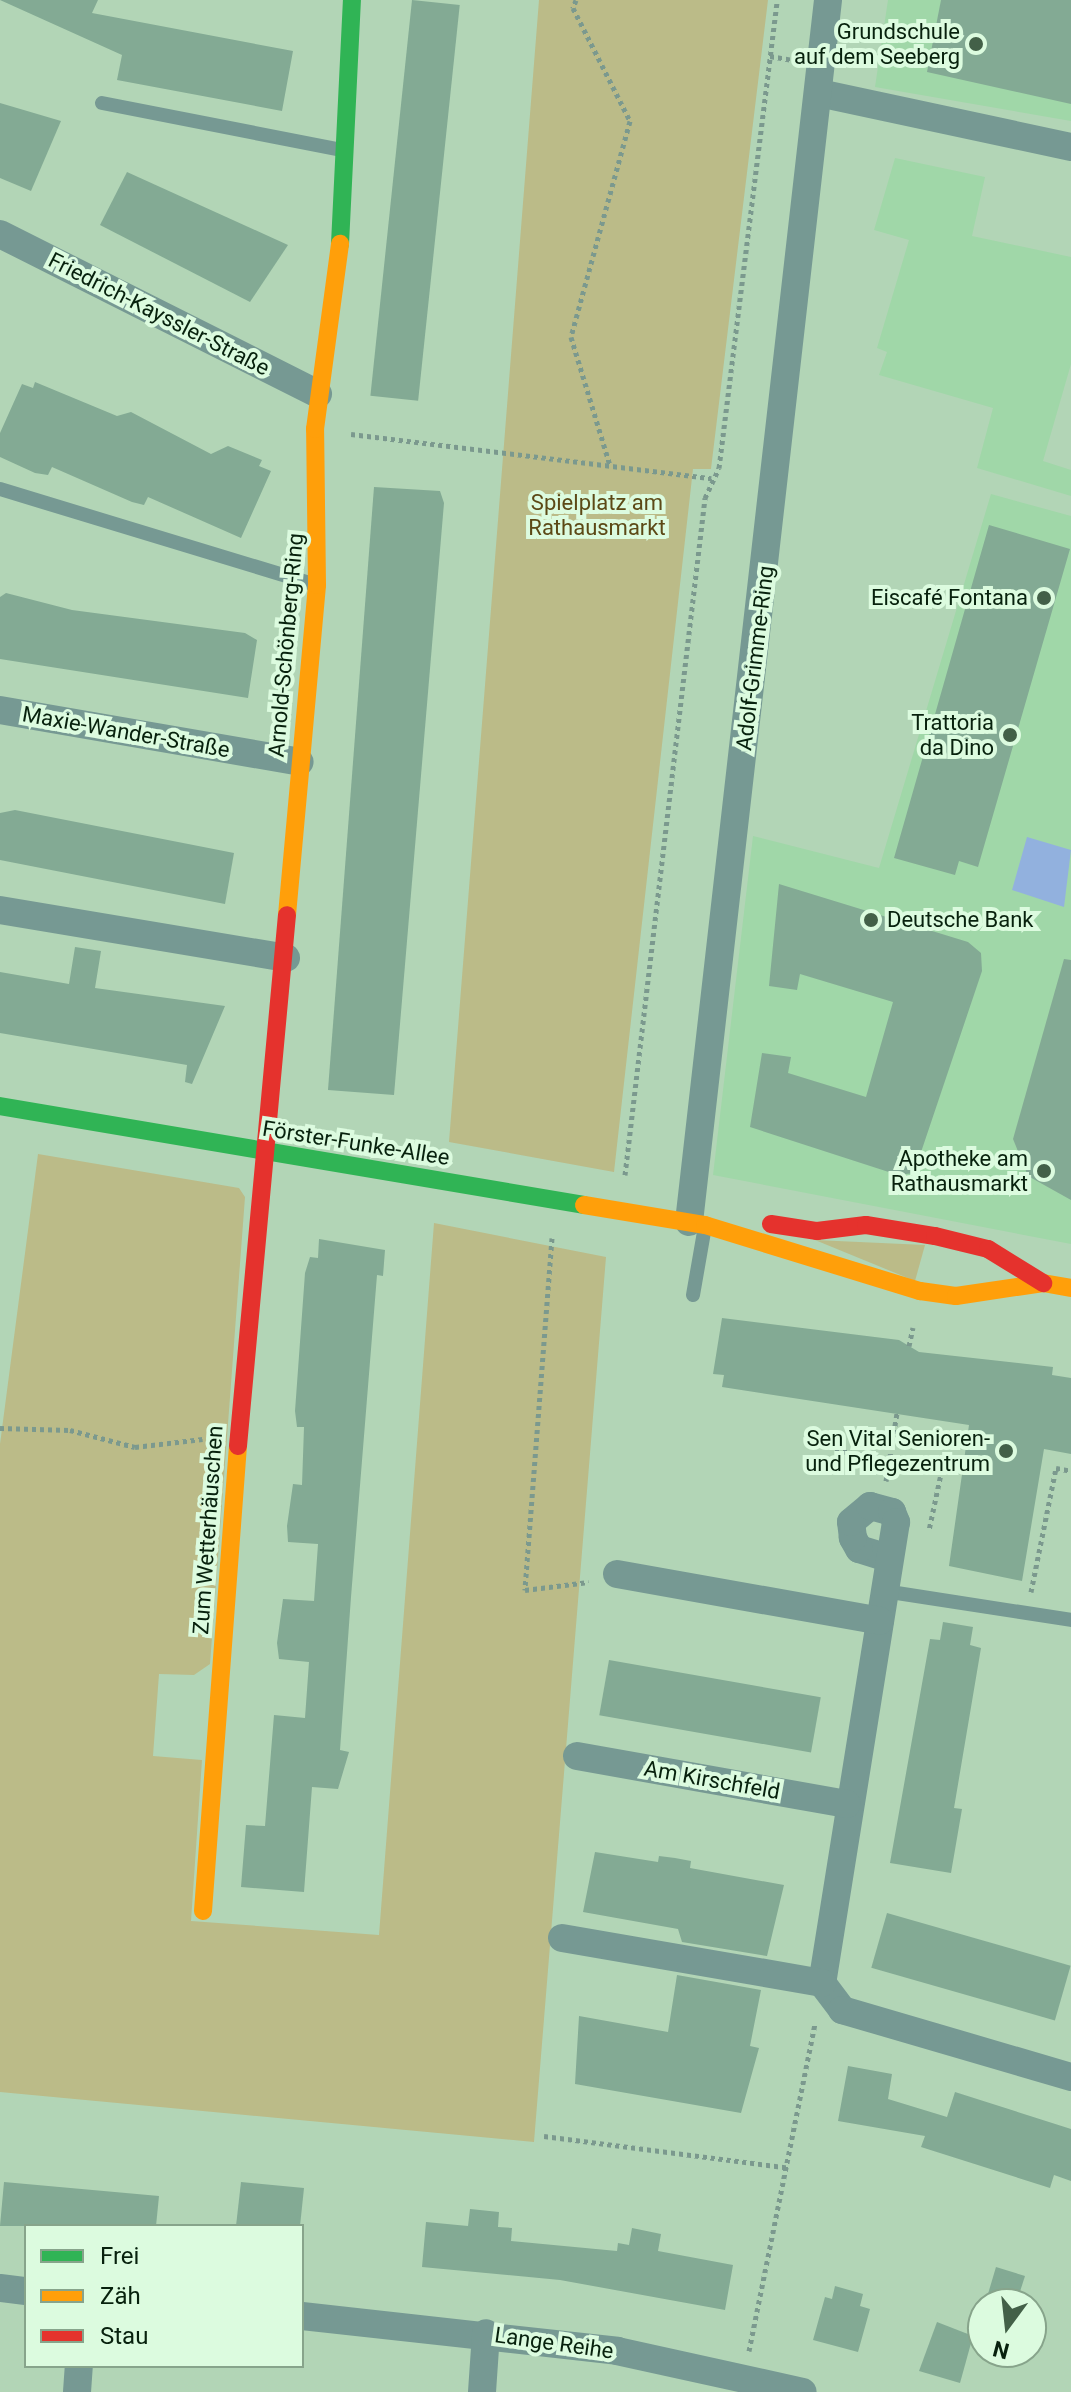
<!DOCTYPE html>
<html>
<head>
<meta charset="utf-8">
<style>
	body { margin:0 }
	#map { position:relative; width:1071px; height:2392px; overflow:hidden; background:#b2d5b6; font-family:Roboto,sans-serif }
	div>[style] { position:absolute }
	.built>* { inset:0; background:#a0d7a8 }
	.green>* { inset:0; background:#bb8 }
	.water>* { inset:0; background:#92b1de }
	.building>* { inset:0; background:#83aa94; transform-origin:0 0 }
	.path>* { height:5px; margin-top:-2.5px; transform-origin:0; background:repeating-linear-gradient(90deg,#7b998e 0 4px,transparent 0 8px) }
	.lane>* { height:14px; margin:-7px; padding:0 7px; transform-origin:7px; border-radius:7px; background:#769993 }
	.street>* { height:28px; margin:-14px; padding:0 14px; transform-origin:14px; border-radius:14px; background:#769993 }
	.fast>* { height:18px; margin:-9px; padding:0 9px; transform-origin:9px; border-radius:9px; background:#30b455 }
	.slow>* { height:18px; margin:-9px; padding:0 9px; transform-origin:9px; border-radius:9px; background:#ff9f0a }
	.jam>* { height:18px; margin:-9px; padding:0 9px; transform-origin:9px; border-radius:9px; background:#e5322d }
	.dots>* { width:22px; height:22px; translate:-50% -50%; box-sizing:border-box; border:4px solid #dcfbdf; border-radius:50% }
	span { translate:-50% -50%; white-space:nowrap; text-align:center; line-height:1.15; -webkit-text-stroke:8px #dcfbdf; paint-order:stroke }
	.poi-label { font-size:22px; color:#07210d }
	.right { translate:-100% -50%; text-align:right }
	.left { translate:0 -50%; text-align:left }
	.street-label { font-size:22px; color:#07210d }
	.park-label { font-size:22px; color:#5c4916 }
	.legend { position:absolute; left:24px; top:2224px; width:280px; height:144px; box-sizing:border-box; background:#dcfbdf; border:2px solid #87a48b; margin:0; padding:10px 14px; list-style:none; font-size:24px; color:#07210d }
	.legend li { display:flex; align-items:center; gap:16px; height:40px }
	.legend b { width:40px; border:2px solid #87a48b }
	.north { position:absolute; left:967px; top:2288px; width:80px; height:80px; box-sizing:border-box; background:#dcfbdf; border:2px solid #87a48b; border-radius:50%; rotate:195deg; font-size:22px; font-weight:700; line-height:32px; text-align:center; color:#07210d }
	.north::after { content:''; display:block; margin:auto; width:28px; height:36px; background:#436048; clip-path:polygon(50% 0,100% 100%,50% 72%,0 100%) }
</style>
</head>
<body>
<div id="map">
	<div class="built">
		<i style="clip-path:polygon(888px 0,1071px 0,1071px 121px,875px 87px)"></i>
		<i style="clip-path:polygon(895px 158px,985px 177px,972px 236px,1071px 257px,1071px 364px,1043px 461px,1071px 470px,1071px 496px,977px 468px,993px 408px,879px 375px,887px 352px,877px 348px,909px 240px,874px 230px)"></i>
		<i style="clip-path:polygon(991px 494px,1071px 516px,1071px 1244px,713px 1175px,753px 836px,879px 868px)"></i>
	</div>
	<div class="green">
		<i style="clip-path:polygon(539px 0,768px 0,711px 469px,693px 469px,614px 1172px,449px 1142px)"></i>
		<i style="clip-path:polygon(38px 1154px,239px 1188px,245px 1197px,210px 1664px,194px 1675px,159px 1674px,153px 1756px,202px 1760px,191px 1921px,379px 1935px,434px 1223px,606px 1257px,534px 2142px,0 2092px,0 1444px)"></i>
		<i style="clip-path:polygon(815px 1240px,925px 1245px,915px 1281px)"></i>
	</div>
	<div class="water">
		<i style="clip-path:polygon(1027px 837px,1071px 850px,1064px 907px,1012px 890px)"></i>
	</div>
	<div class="building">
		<i style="clip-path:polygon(0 0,98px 0,92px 13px,293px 51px,282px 111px,117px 80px,122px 55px)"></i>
		<i style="left:412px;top:0;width:48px;height:398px;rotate:6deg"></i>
		<i style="clip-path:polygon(941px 0,1071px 0,1071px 104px,927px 72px)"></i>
		<i style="clip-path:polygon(0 103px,61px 121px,31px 191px,0 178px)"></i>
		<i style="clip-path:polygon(127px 172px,288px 245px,250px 302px,100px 225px)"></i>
		<i style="clip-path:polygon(35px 382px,117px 416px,131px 412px,211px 454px,228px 446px,262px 460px,259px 466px,271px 471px,241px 538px,148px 497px,144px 505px,132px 502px,52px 467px,48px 475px,35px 473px,0 457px,0 433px,22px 384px,33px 388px)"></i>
		<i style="clip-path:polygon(374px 487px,440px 491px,444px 503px,394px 1095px,328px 1090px)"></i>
		<i style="clip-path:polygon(989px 525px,1070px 549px,978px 867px,959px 861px,955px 875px,894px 858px)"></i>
		<i style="clip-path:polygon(6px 593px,72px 610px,245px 633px,257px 640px,248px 698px,0 659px,0 597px)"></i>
		<i style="clip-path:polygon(15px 810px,234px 853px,225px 904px,0 860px,0 813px)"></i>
		<i style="clip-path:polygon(779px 884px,968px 942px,981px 953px,982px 971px,914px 1173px,898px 1175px,750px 1127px,762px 1053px,791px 1057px,788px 1073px,866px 1097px,893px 1002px,800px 974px,797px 990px,769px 986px)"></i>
		<i style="clip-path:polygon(75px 947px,101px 951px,95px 988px,225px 1006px,192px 1084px,185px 1082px,187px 1065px,0 1033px,0 972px,69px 984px)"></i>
		<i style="clip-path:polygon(1064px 959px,1071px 960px,1071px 1200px,1028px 1176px,1013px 1139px)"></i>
		<i style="clip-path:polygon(319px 1239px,385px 1250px,383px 1276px,377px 1275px,351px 1597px,340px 1750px,349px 1752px,338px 1789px,312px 1787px,304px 1892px,241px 1887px,246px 1825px,265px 1826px,274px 1715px,305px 1718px,309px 1662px,279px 1659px,277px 1643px,283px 1599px,314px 1601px,318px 1544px,288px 1542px,287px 1526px,293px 1484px,302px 1485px,304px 1427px,297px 1427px,295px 1411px,305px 1273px,310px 1257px,318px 1258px)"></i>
		<i style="clip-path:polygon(722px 1318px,899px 1340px,919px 1352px,1053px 1367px,1052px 1375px,1071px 1378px,1071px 1454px,1044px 1449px,1022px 1581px,949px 1566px,969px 1425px,722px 1387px,724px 1375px,713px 1374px)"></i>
		<i style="clip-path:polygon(943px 1622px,973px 1627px,970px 1645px,981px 1648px,954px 1808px,962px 1809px,951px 1873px,890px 1863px,930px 1639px,940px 1640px)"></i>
		<i style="left:609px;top:1660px;width:215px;height:56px;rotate:10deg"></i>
		<i style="clip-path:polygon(595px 1852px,658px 1862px,659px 1856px,675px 1858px,691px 1861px,690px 1868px,784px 1885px,767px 1956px,682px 1942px,678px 1929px,583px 1912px)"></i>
		<i style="left:887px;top:1913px;width:191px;height:57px;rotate:16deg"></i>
		<i style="clip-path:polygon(677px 1975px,761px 1990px,750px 2046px,759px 2048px,741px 2113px,575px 2084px,579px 2016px,668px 2032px)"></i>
		<i style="clip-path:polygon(848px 2066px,892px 2074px,888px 2099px,947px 2117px,955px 2092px,1071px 2129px,1071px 2181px,1054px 2175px,1050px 2188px,921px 2147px,925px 2136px,838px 2121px)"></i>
		<i style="clip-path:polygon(4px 2182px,159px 2196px,156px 2226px,0 2226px)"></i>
		<i style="clip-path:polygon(241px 2182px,304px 2188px,300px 2226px,236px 2226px)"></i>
		<i style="clip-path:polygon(470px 2209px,499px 2212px,498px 2227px,512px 2228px,511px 2241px,617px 2251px,618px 2243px,629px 2245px,632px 2228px,661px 2234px,658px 2251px,733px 2265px,725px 2310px,560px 2280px,422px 2267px,426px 2222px,468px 2226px)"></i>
		<i style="clip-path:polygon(996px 2267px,1025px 2276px,1016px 2304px,985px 2304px)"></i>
		<i style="clip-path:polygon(835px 2286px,863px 2294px,860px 2306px,870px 2309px,858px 2352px,813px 2340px,825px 2297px,832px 2299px)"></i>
		<i style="clip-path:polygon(937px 2322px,973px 2336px,960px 2383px,919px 2371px)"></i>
	</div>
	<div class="path">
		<i style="left:576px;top:0;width:9px;rotate:111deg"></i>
		<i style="left:573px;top:8px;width:127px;rotate:63.2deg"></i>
		<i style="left:630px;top:121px;width:224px;rotate:105.3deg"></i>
		<i style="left:571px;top:337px;width:134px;rotate:73.1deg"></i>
		<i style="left:770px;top:56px;width:23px;rotate:10deg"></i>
		<i style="left:351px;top:434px;width:363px;rotate:7deg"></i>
		<i style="left:625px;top:1175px;width:682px;rotate:-83.26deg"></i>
		<i style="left:705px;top:498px;width:33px;rotate:-65deg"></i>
		<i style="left:719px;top:468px;width:472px;rotate:-82.9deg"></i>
		<i style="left:552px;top:1238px;width:353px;rotate:94.4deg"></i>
		<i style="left:525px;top:1590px;width:64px;rotate:-7.1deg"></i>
		<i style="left:909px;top:1346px;width:19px;rotate:-78deg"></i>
		<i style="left:0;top:1428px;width:70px;rotate:1.6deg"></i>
		<i style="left:70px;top:1430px;width:67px;rotate:14.7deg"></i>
		<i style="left:135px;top:1447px;width:68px;rotate:-6.7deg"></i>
		<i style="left:835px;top:1450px;width:109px;rotate:10.1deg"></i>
		<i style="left:942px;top:1469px;width:62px;rotate:102deg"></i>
		<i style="left:886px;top:1481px;width:69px;rotate:-80.8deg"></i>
		<i style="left:1031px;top:1592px;width:126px;rotate:-78.6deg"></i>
		<i style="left:1056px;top:1468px;width:15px;rotate:11deg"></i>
		<i style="left:544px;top:2136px;width:247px;rotate:7.4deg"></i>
		<i style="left:749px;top:2351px;width:334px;rotate:-78.6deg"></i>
	</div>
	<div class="lane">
		<i style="left:102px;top:103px;width:245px;rotate:11.1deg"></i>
		<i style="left:0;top:489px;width:327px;rotate:16.9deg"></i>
		<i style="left:693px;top:1295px;width:70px;rotate:-80.1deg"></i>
		<i style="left:884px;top:1591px;width:189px;rotate:8.8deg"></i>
	</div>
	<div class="street">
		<i style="left:819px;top:93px;width:258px;rotate:12.1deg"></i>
		<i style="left:0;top:234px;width:356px;rotate:26.7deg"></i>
		<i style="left:0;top:710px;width:304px;rotate:9.8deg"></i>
		<i style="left:0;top:910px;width:290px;rotate:9.5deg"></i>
		<i style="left:689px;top:1222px;width:1230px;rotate:-83.51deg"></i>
		<i style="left:888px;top:1558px;width:30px;rotate:-163deg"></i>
		<i style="left:859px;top:1549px;width:13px;rotate:-119deg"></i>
		<i style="left:853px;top:1538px;width:16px;rotate:-97deg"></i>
		<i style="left:851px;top:1522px;width:25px;rotate:-40deg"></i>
		<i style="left:870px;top:1506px;width:23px;rotate:15deg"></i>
		<i style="left:892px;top:1512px;width:11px;rotate:68deg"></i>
		<i style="left:896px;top:1522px;width:467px;rotate:99.1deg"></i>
		<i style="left:822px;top:1983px;width:34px;rotate:53deg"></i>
		<i style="left:842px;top:2010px;width:239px;rotate:16.3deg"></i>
		<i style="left:617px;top:1574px;width:267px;rotate:10.1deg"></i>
		<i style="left:577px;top:1756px;width:274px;rotate:10.1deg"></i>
		<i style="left:562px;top:1938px;width:264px;rotate:9.8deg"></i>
		<i style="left:0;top:2288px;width:26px;rotate:7deg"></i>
		<i style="left:302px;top:2316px;width:317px;rotate:6.3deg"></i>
		<i style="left:617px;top:2351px;width:190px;rotate:12.4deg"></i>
		<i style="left:77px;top:2392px;width:26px;rotate:-86deg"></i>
		<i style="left:482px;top:2392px;width:59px;rotate:-86.1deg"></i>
	</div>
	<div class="fast">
		<i style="left:340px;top:244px;width:244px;rotate:-87.2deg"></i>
		<i style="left:0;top:1106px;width:592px;rotate:9.62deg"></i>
	</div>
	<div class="slow">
		<i style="left:287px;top:915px;width:331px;rotate:-84.8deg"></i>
		<i style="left:317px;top:585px;width:156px;rotate:-90.7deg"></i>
		<i style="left:315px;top:429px;width:187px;rotate:-82.3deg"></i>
		<i style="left:584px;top:1205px;width:123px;rotate:9.4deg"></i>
		<i style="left:705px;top:1225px;width:225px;rotate:17.1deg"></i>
		<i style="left:920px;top:1291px;width:36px;rotate:8deg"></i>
		<i style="left:956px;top:1296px;width:88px;rotate:-8.5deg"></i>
		<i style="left:1043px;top:1283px;width:28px;rotate:10deg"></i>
		<i style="left:203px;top:1911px;width:466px;rotate:-85.7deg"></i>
	</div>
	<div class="jam">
		<i style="left:771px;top:1224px;width:47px;rotate:8.7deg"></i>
		<i style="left:817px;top:1231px;width:49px;rotate:-7deg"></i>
		<i style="left:866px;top:1225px;width:70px;rotate:9.1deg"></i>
		<i style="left:935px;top:1236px;width:55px;rotate:13.8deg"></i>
		<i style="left:988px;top:1249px;width:65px;rotate:31.7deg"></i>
		<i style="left:238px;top:1446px;width:533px;rotate:-84.73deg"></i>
	</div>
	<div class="dots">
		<i style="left:976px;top:44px;background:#436048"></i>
		<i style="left:1044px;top:598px;background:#436048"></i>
		<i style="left:1010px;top:735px;background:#436048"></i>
		<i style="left:871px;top:920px;background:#436048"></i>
		<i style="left:1044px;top:1171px;background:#436048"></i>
		<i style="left:1006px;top:1451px;background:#436048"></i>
	</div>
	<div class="poi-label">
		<span class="right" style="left:960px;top:44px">Grundschule<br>auf dem Seeberg</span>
		<span class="right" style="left:1028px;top:598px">Eiscafé Fontana</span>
		<span class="right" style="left:994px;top:735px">Trattoria<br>da Dino</span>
		<span class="left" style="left:887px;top:920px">Deutsche Bank</span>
		<span class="right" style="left:1028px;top:1171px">Apotheke am<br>Rathausmarkt</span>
		<span class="right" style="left:990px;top:1451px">Sen Vital Senioren-<br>und Pflegezentrum</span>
	</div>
	<div class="street-label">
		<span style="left:159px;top:314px;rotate:27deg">Friedrich-Kayssler-Straße</span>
		<span style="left:286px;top:645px;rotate:-85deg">Arnold-Schönberg-Ring</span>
		<span style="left:755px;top:658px;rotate:-83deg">Adolf-Grimme-Ring</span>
		<span style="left:126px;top:732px;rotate:10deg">Maxie-Wander-Straße</span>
		<span style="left:356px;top:1143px;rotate:9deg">Förster-Funke-Allee</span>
		<span style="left:208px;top:1530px;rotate:-86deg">Zum Wetterhäuschen</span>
		<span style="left:712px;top:1780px;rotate:10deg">Am Kirschfeld</span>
		<span style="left:554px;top:2343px;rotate:8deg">Lange Reihe</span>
	</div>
	<div class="park-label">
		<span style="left:597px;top:515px">Spielplatz am<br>Rathausmarkt</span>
	</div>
	<ul class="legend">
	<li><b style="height:10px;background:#30b455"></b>Frei</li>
	<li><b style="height:10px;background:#ff9f0a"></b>Zäh</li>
	<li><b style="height:10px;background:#e5322d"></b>Stau</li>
	</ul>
	<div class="north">N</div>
</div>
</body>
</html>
